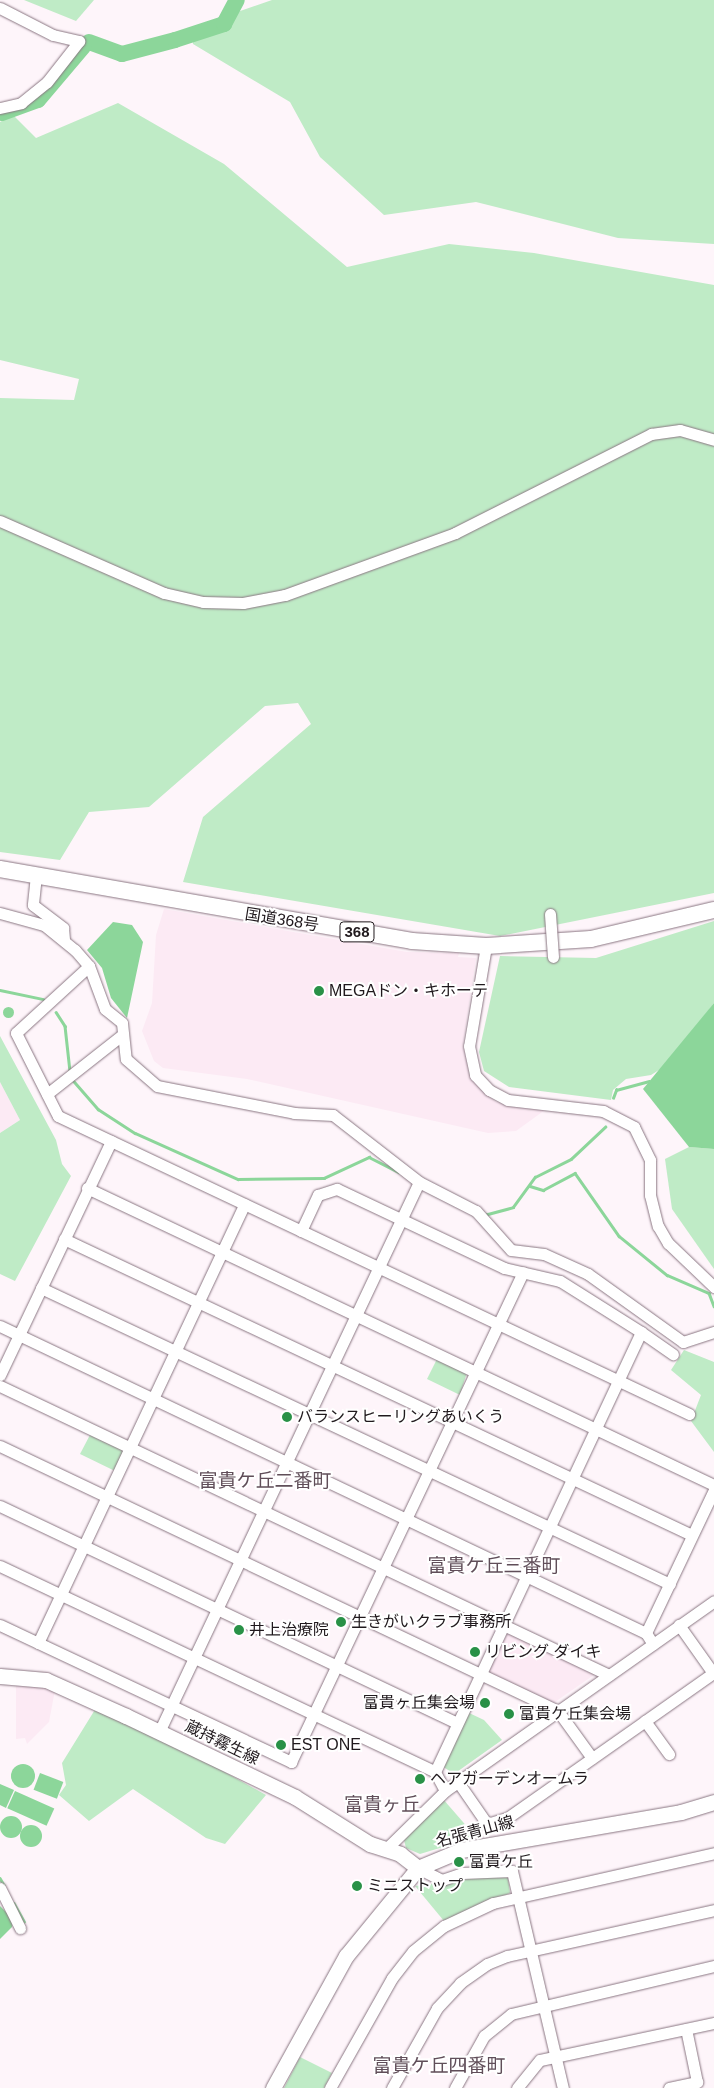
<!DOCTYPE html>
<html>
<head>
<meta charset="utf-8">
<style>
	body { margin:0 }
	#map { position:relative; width:714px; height:2088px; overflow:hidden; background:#fef5fa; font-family:Helvetica,"Noto Sans JP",sans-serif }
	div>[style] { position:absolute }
	.built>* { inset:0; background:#fceaf4 }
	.green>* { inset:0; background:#bfebc6 }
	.water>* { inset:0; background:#8cd69a; transform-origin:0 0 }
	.round { border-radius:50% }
	.stream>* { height:2.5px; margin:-1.25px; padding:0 1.25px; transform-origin:1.25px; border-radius:1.25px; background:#8cd69a }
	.river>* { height:16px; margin:-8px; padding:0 8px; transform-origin:8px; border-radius:8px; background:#8cd69a }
	.roads { filter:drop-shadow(0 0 1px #8a7682) drop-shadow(0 0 1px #8a7682) }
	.minor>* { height:11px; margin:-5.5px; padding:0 5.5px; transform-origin:5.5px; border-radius:5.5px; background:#fff }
	.major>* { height:15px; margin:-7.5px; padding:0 7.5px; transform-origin:7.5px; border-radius:7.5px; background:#fff }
	.highway>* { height:16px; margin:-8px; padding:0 8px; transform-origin:8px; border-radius:8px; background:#fff }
	.bridges { filter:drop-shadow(0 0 1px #8a7682) drop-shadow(0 0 1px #8a7682) }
	.minor-bridge>* { height:11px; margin:-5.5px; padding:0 5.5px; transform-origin:5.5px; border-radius:5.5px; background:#fff }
	.dots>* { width:14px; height:14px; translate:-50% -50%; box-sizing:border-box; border:2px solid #fff; border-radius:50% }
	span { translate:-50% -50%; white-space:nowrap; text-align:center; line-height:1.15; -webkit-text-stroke:4px #fff; paint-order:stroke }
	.shield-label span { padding:1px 4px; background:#fff; border:1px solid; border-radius:4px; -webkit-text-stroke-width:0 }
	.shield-label { font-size:15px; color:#20191d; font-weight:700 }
	.street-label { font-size:16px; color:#20191d }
	.poi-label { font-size:16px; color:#20191d }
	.left { translate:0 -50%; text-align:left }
	.right { translate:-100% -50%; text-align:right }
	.quarter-label { font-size:19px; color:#604e59 }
</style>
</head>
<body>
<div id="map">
	<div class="built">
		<i style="clip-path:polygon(164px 909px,407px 952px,459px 953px,458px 957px,476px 958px,463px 1045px,470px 1079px,496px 1102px,545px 1110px,516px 1131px,488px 1133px,247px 1079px,163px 1068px,154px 1061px,142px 1031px,152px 1003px,156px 935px)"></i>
		<i style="clip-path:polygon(0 1082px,20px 1120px,0 1133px)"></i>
		<i style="clip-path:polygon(509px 1631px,595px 1671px,594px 1675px,552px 1704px,489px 1673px,486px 1667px)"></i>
		<i style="clip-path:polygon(16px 1682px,46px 1684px,55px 1690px,49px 1722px,27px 1744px,25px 1738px,16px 1739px)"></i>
	</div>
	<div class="green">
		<i style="clip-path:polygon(24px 0,94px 0,76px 21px)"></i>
		<i style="clip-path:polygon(272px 0,714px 0,714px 244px,618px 238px,476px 202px,384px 215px,320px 157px,290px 102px,193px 44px,191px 28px)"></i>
		<i style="clip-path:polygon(118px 103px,224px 164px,347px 267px,449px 244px,534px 253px,714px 285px,714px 893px,500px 936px,183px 882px,203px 817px,311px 724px,298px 703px,265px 706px,149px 807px,89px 812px,60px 860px,0 852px,0 398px,74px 400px,79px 379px,0 360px,0 122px,13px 115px,36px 138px)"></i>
		<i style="clip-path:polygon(714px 921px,714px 1003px,667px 1065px,651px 1075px,626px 1079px,613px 1090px,611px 1100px,509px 1087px,484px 1071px,479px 1052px,500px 956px,596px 958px)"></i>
		<i style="clip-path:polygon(0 1036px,56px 1140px,62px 1164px,71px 1176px,15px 1281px,0 1274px,0 1133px,20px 1120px,0 1082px)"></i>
		<i style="clip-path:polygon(689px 1147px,714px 1149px,714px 1269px,672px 1209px,665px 1159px)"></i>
		<i style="clip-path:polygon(684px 1350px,714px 1362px,714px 1452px,691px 1421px,701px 1395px,671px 1370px)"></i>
		<i style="clip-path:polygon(438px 1357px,467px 1372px,460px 1395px,427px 1379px)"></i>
		<i style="clip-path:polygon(91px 1433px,121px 1447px,124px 1453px,115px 1471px,80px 1454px)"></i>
		<i style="clip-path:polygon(96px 1708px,178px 1746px,266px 1795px,225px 1844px,206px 1838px,133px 1789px,89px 1821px,59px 1795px,66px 1785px,62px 1763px)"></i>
		<i style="clip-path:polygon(467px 1712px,484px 1720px,502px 1740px,454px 1774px,442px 1766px)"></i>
		<i style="clip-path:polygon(443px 1799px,476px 1837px,420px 1854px,406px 1848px,404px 1840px)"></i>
		<i style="clip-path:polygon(499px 1875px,508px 1878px,510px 1893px,444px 1921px,415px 1886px)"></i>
		<i style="clip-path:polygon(300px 2057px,332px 2073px,324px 2088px,284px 2088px)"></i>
	</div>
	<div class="water">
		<i style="clip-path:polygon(113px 922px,132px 925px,143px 942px,127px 1018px,111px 998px,102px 968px,87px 950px)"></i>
		<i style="clip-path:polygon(714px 1003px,714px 1149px,689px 1147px,643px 1089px)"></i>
		<i class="round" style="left:2.5px;top:1006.5px;width:11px;height:11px"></i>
		<i class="round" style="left:11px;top:1764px;width:24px;height:24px"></i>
		<i style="left:40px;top:1773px;width:25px;height:18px;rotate:21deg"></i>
		<i style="clip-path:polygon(0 1784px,14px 1790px,6px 1808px,0 1805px)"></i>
		<i style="left:15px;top:1791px;width:43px;height:19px;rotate:24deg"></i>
		<i class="round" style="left:0;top:1816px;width:22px;height:22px"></i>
		<i class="round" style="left:20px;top:1825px;width:22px;height:22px"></i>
		<i style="clip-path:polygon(0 1906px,13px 1919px,12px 1927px,0 1939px)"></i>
	</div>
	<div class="stream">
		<i style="left:0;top:990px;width:44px;rotate:11.8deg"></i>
		<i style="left:56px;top:1012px;width:17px;rotate:57deg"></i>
		<i style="left:65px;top:1026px;width:45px;rotate:83.7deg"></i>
		<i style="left:72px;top:1079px;width:40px;rotate:49deg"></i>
		<i style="left:98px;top:1109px;width:44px;rotate:33deg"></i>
		<i style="left:135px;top:1133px;width:113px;rotate:24.1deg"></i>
		<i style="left:238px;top:1179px;width:86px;rotate:-0.7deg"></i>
		<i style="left:324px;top:1178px;width:50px;rotate:-25deg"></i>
		<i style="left:369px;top:1157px;width:33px;rotate:27deg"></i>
		<i style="left:613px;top:1098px;width:9px;rotate:-69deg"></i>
		<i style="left:616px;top:1090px;width:34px;rotate:-15deg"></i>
		<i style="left:530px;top:1186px;width:14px;rotate:17deg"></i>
		<i style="left:543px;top:1190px;width:36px;rotate:-28deg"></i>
		<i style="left:575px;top:1173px;width:77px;rotate:55.1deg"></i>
		<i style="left:619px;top:1236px;width:62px;rotate:39.1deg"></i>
		<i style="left:667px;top:1275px;width:46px;rotate:23.2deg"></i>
		<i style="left:709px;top:1293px;width:14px;rotate:69deg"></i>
		<i style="left:484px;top:1215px;width:30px;rotate:-15deg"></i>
		<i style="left:513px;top:1207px;width:37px;rotate:-54deg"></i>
		<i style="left:535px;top:1177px;width:40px;rotate:-26.6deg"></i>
		<i style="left:571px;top:1159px;width:47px;rotate:-43.3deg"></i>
		<i style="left:0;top:1878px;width:8px;rotate:60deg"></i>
		<i style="left:14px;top:1903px;width:21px;rotate:61deg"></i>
	</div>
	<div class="river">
		<i style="left:89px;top:42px;width:35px;rotate:20deg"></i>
		<i style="left:122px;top:54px;width:55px;rotate:-14.8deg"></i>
		<i style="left:175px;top:40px;width:52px;rotate:-18.1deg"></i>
		<i style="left:224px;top:24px;width:27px;rotate:-62deg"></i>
		<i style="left:2px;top:113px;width:38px;rotate:-20deg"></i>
		<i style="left:38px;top:100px;width:70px;rotate:-49.7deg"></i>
	</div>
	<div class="roads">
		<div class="minor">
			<i style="left:0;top:8px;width:59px;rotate:27deg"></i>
			<i style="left:53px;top:35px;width:27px;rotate:13deg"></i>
			<i style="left:0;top:108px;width:22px;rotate:-13deg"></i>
			<i style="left:21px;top:103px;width:33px;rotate:-39deg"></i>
			<i style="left:47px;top:82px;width:52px;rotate:-52deg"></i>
			<i style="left:0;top:521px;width:179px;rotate:23.7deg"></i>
			<i style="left:164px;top:593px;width:40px;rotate:13deg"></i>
			<i style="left:203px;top:602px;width:40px;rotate:1.4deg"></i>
			<i style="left:243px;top:603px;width:43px;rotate:-10.8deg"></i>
			<i style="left:285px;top:595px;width:181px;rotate:-20deg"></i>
			<i style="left:455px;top:533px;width:220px;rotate:-26.8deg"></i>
			<i style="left:651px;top:434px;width:29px;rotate:-8deg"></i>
			<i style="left:680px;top:430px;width:35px;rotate:16deg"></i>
			<i style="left:36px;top:875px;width:30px;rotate:96deg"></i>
			<i style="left:33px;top:905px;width:38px;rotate:37deg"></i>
			<i style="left:63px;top:928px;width:12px;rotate:85deg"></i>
			<i style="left:0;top:913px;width:46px;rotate:15.3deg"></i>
			<i style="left:44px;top:925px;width:40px;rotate:39deg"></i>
			<i style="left:75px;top:950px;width:21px;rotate:49deg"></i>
			<i style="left:89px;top:966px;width:46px;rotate:69.6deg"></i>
			<i style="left:105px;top:1009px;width:22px;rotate:39deg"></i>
			<i style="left:122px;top:1023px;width:36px;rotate:84deg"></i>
			<i style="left:126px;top:1059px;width:41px;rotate:41.1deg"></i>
			<i style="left:157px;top:1086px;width:140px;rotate:11.1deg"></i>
			<i style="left:294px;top:1113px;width:39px;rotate:3deg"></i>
			<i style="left:333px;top:1115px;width:109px;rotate:37.9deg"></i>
			<i style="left:419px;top:1182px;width:64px;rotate:27deg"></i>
			<i style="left:476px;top:1211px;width:52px;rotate:48.1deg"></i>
			<i style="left:511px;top:1250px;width:33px;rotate:7deg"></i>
			<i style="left:544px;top:1254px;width:48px;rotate:24.4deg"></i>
			<i style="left:588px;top:1274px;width:117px;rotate:35.6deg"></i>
			<i style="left:683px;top:1342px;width:33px;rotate:-18deg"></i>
			<i style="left:486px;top:946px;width:101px;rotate:99.6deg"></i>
			<i style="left:469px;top:1046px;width:30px;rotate:78deg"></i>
			<i style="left:475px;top:1075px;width:21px;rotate:47deg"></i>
			<i style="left:489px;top:1090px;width:21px;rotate:28deg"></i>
			<i style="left:508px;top:1100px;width:96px;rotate:6.6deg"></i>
			<i style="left:603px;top:1111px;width:35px;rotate:27deg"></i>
			<i style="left:634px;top:1127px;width:37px;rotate:64deg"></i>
			<i style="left:650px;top:1160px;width:35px;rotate:90deg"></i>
			<i style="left:650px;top:1195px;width:32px;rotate:76deg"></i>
			<i style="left:658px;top:1226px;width:20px;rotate:60deg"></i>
			<i style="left:668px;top:1243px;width:64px;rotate:43.7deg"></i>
			<i style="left:89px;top:966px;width:99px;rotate:137.5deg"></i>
			<i style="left:16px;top:1033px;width:93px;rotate:63.2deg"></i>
			<i style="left:58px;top:1116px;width:698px;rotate:25.28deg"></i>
			<i style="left:47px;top:1094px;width:95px;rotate:-38.2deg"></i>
			<i style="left:87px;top:1188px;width:694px;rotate:25.35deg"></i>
			<i style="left:301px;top:1231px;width:40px;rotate:-65deg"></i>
			<i style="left:318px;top:1195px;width:20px;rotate:-18deg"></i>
			<i style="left:337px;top:1189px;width:185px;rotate:25.3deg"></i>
			<i style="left:504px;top:1268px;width:57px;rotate:13.1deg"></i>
			<i style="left:560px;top:1281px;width:96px;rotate:32.2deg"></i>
			<i style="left:641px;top:1332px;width:486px;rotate:115.1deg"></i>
			<i style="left:64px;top:1239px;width:694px;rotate:25.24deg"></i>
			<i style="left:41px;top:1288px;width:695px;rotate:25.2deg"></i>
			<i style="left:0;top:1326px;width:715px;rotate:25.42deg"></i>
			<i style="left:646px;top:1633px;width:13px;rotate:58deg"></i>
			<i style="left:641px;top:1332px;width:39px;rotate:35deg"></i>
			<i style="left:0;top:1375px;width:259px;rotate:-64.6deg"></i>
			<i style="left:0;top:1386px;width:674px;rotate:25.39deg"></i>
			<i style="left:0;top:1446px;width:618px;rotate:25.4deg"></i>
			<i style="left:558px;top:1711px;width:58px;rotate:54.1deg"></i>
			<i style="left:0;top:1506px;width:506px;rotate:25.4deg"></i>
			<i style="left:0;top:1566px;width:481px;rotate:25.3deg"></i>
			<i style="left:435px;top:1772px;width:21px;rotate:62deg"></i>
			<i style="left:0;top:1625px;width:322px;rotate:25.2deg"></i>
			<i style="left:291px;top:1762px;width:542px;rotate:-64.66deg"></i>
			<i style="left:646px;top:1633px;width:158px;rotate:-64.6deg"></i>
			<i style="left:38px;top:1643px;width:485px;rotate:-64.8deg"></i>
			<i style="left:645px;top:1721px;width:41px;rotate:54deg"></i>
			<i style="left:159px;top:1732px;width:608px;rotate:-64.7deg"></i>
			<i style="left:458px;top:1782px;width:51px;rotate:55.4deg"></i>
			<i style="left:487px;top:1824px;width:21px;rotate:-17deg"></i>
			<i style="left:507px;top:1818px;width:169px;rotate:-35.1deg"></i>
			<i style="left:645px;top:1721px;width:83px;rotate:-35.2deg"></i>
			<i style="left:713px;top:1673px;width:59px;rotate:-125.3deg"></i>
			<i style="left:385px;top:1850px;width:84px;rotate:-44.5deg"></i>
			<i style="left:445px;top:1791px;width:329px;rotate:-35.2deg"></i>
			<i style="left:418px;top:1868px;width:27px;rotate:27deg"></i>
			<i style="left:442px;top:1880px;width:21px;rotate:-19deg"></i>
			<i style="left:462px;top:1873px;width:50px;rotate:-2.3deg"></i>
			<i style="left:512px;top:1871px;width:223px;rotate:76.8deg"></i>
			<i style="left:0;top:1888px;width:45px;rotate:63.4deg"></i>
			<i style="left:330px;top:2088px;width:126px;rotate:-60.6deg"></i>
			<i style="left:392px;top:1978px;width:34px;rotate:-52deg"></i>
			<i style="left:413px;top:1951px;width:40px;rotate:-39deg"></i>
			<i style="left:444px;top:1926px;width:54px;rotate:-25.1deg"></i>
			<i style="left:493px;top:1903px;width:227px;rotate:-12.7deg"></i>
			<i style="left:392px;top:2088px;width:92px;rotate:-60.6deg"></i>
			<i style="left:437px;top:2008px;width:34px;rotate:-47deg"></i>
			<i style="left:460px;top:1983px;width:33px;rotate:-35deg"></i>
			<i style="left:487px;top:1964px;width:22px;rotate:-22deg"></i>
			<i style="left:507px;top:1956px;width:212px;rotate:-12.5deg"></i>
			<i style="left:455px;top:2088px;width:60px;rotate:-60.9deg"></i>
			<i style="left:484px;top:2036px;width:35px;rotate:-39deg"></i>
			<i style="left:511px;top:2014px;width:209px;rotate:-13.3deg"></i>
			<i style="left:517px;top:2088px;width:36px;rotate:-51deg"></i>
			<i style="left:540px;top:2060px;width:178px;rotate:-12deg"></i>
			<i style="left:669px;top:2088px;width:29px;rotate:-12deg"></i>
			<i style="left:697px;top:2082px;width:54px;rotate:-101.7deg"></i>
		</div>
		<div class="major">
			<i style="left:0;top:1676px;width:46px;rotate:5deg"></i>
			<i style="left:46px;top:1680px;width:88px;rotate:24.2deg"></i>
			<i style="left:126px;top:1716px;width:187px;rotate:25.6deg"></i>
			<i style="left:295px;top:1797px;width:89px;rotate:32.1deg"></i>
			<i style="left:370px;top:1844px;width:32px;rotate:18deg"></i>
			<i style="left:400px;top:1854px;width:23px;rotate:38deg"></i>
			<i style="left:273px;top:2088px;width:151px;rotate:-61.1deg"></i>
			<i style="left:346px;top:1956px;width:114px;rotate:-50.7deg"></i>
			<i style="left:418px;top:1868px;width:47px;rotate:-22.7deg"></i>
			<i style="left:461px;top:1850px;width:223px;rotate:-9.8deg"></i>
			<i style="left:681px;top:1812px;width:34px;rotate:-17deg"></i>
		</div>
		<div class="highway">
			<i style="left:0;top:869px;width:418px;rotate:9.9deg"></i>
			<i style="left:412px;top:941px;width:74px;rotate:3.9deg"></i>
			<i style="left:486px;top:946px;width:105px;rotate:-3.8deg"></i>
			<i style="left:591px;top:939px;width:126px;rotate:-13.3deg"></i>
		</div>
	</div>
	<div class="bridges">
		<div class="minor-bridge">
			<i style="left:550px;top:914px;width:43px;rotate:86deg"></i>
		</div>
	</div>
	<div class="dots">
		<i style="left:319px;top:991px;background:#299147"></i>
		<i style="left:287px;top:1417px;background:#299147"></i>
		<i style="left:341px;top:1622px;background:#299147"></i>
		<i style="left:239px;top:1630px;background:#299147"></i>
		<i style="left:475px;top:1652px;background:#299147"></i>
		<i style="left:485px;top:1703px;background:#299147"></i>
		<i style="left:509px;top:1714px;background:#299147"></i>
		<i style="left:281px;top:1745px;background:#299147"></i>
		<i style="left:420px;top:1779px;background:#299147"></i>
		<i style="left:459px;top:1862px;background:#299147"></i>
		<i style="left:357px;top:1886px;background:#299147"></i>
	</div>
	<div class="shield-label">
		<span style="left:357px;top:932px">368</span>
	</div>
	<div class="street-label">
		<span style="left:282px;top:920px;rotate:9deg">国道368号</span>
		<span style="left:222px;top:1743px;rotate:26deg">蔵持霧生線</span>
		<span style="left:475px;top:1832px;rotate:-15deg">名張青山線</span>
	</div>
	<div class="poi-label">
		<span class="left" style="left:329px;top:991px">MEGAドン・キホーテ</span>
		<span class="left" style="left:297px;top:1417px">バランスヒーリングあいくう</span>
		<span class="left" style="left:351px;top:1622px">生きがいクラブ事務所</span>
		<span class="left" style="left:249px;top:1630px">井上治療院</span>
		<span class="left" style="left:485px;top:1652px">リビング ダイキ</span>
		<span class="right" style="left:475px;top:1703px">富貴ヶ丘集会場</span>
		<span class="left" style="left:519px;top:1714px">富貴ケ丘集会場</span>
		<span class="left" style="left:291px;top:1745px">EST ONE</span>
		<span class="left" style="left:430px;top:1779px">ヘアガーデンオームラ</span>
		<span class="left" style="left:469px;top:1862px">富貴ケ丘</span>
		<span class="left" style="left:367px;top:1886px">ミニストップ</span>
	</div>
	<div class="quarter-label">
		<span style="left:265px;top:1481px">富貴ケ丘二番町</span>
		<span style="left:494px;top:1566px">富貴ケ丘三番町</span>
		<span style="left:382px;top:1805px">富貴ヶ丘</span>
		<span style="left:439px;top:2066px">富貴ケ丘四番町</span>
	</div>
</div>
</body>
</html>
